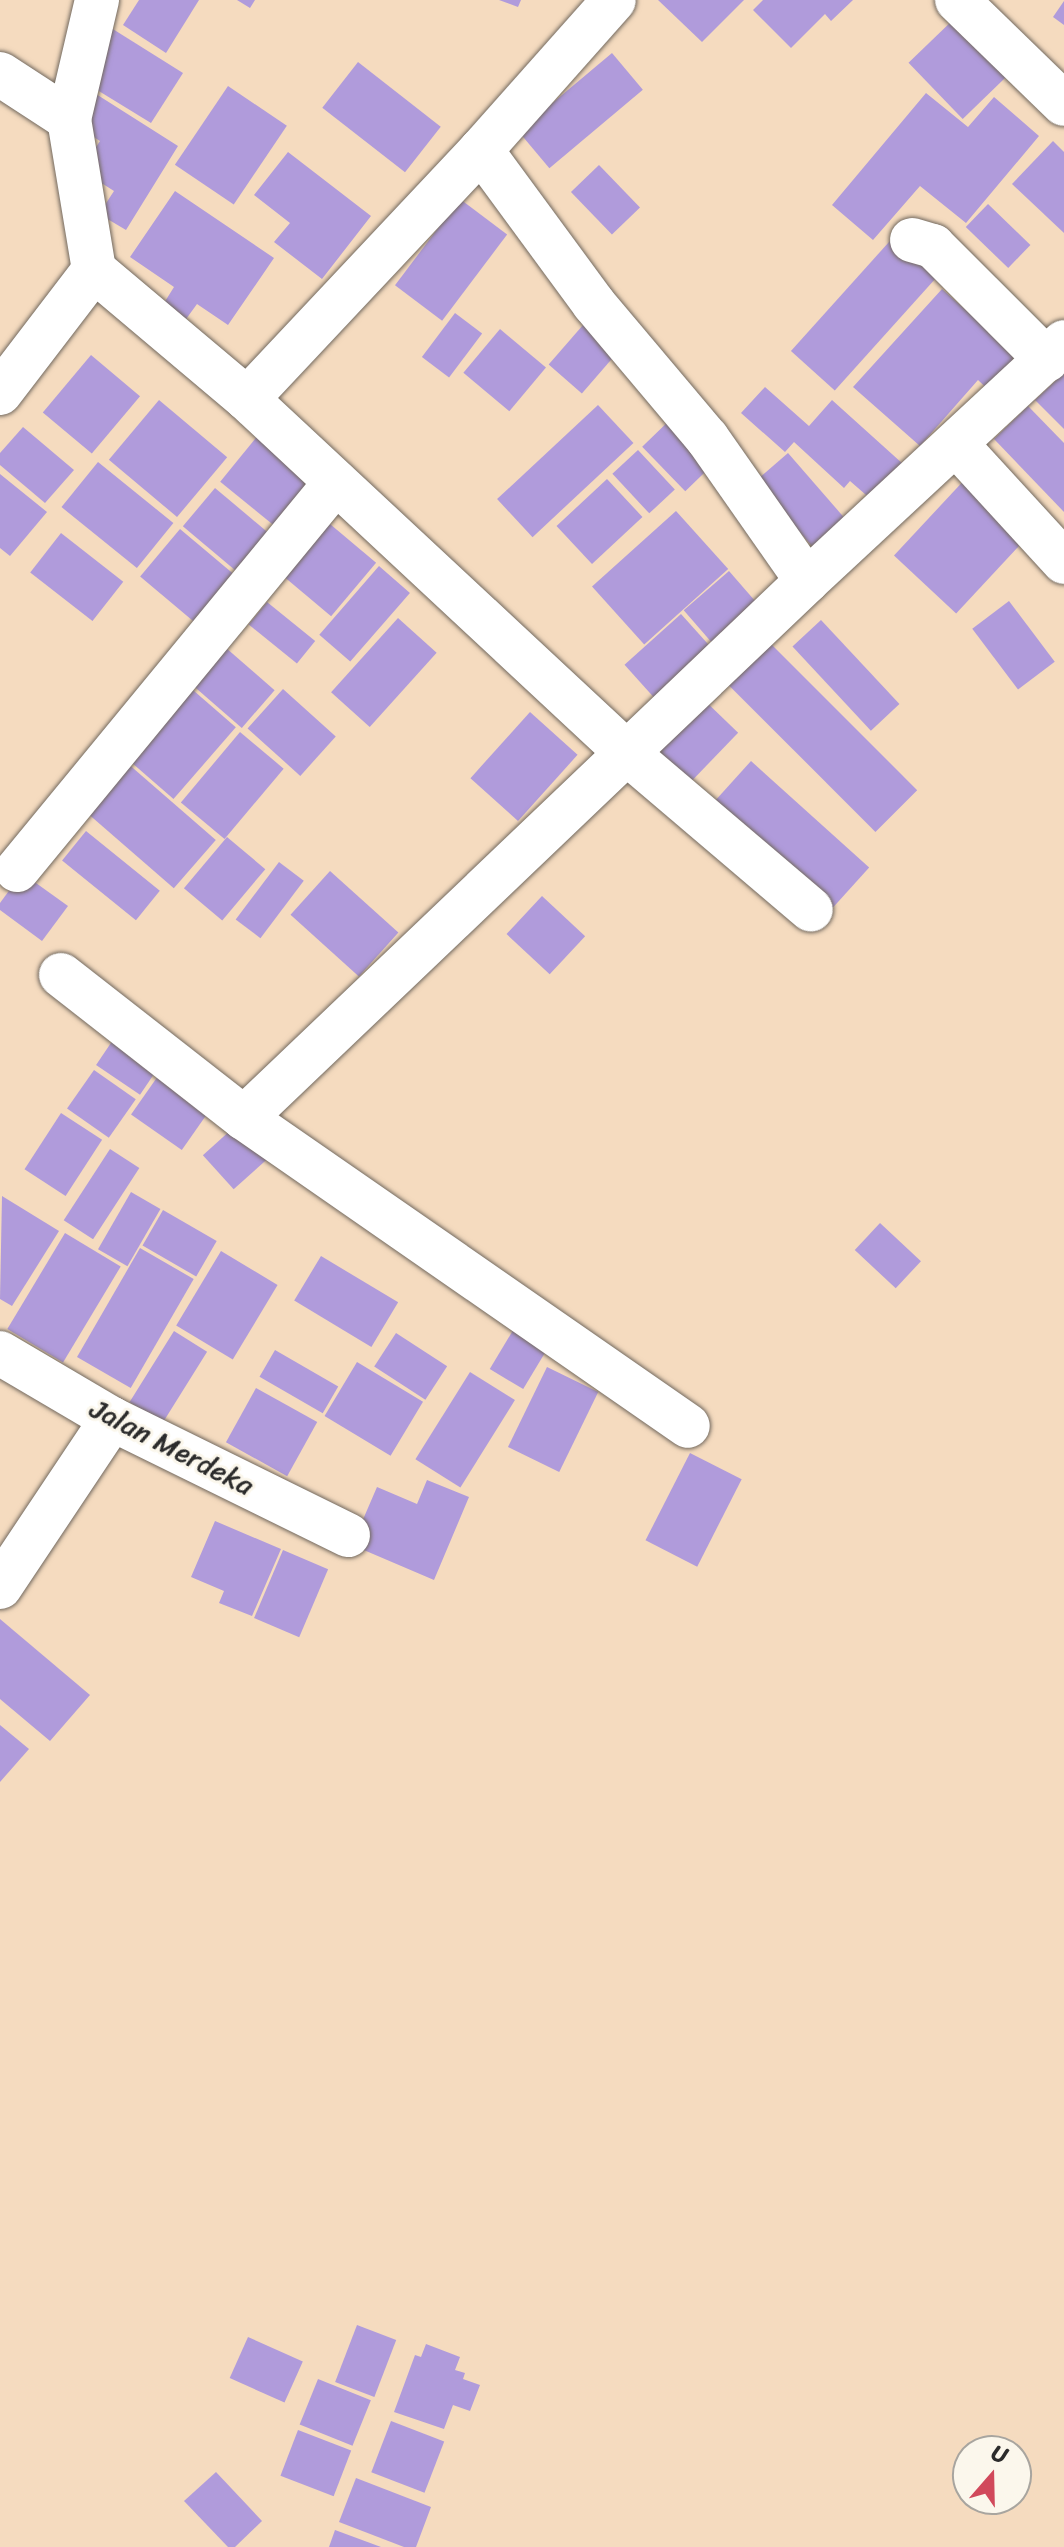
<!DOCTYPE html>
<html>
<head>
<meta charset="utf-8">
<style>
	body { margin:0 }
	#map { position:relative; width:1064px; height:2547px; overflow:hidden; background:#f5dbbf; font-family:Sriracha,sans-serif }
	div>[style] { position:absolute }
	.building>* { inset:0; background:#b09bdb; transform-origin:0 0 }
	.roads { filter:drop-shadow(0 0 2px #72695f) drop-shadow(0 0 2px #72695f) }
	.minor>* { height:44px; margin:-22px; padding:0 22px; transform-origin:22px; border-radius:22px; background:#fff }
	span { translate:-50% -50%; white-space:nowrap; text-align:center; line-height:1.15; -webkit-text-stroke:6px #fbf7ec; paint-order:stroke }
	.street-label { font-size:28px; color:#2b2b2b }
	.north { position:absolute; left:952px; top:2435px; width:80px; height:80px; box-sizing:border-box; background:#fbf7ec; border:2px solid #a8a59f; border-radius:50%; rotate:20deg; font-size:22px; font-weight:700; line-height:32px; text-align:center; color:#2b2b2b }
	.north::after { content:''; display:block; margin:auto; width:28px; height:36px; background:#d1495b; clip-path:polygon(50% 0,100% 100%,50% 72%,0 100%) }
</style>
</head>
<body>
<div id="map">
	<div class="building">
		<i style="clip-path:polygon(139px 0,199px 0,166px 53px,123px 25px)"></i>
		<i style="clip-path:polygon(237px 0,255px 0,250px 8px)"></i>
		<i style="clip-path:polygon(499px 0,521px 0,518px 7px)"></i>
		<i style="clip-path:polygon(658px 0,744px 0,702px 42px)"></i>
		<i style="clip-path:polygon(763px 0,853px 0,831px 21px,825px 14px,791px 48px,753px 10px)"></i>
		<i style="clip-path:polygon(1064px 1px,1064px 25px,1053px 17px)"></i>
		<i style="left:956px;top:17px;width:78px;height:66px;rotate:46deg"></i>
		<i style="clip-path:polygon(108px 26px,183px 73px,151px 123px,89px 85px)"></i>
		<i style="left:612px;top:53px;width:48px;height:122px;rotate:50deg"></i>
		<i style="left:358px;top:62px;width:105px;height:58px;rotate:38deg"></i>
		<i style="left:228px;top:86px;width:71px;height:95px;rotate:34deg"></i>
		<i style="clip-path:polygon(926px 93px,968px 127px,994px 97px,1039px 136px,966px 223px,920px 186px,873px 240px,832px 205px)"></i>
		<i style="clip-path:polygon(96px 94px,178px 146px,126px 230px,99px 214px,114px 191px,81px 170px,100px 141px,76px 126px)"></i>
		<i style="clip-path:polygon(1053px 141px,1064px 152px,1064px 233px,1012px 184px)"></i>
		<i style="clip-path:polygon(288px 152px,371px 216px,322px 279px,274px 242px,290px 223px,254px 195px)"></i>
		<i style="left:599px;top:165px;width:59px;height:39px;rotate:46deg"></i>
		<i style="clip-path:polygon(175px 191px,274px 258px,228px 325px,197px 304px,181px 326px,159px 311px,174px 287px,130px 257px)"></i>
		<i style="left:460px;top:199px;width:59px;height:108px;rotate:37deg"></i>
		<i style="left:988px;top:204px;width:59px;height:32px;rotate:44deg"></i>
		<i style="left:898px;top:232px;width:59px;height:160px;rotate:42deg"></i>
		<i style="clip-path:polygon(942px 289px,1026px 364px,996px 397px,978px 380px,920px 446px,853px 387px)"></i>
		<i style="left:455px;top:313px;width:34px;height:55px;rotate:37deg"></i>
		<i style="left:590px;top:317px;width:44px;height:63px;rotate:41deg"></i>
		<i style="left:500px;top:329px;width:60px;height:57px;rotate:40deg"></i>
		<i style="left:91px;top:355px;width:64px;height:75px;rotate:40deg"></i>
		<i style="clip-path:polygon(1064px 373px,1064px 429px,1035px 400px)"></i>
		<i style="clip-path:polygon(765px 387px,809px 426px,832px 400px,913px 473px,881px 508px,850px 481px,844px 488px,794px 442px,785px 452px,741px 413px)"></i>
		<i style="left:159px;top:400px;width:89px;height:78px;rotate:40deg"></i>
		<i style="left:598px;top:405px;width:52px;height:138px;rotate:47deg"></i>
		<i style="clip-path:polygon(1028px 406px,1064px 443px,1064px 512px,994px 439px)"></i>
		<i style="left:676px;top:414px;width:62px;height:47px;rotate:46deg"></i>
		<i style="clip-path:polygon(23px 427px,74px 470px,45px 503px,0 465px,0 453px)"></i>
		<i style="left:263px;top:429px;width:80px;height:68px;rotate:39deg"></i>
		<i style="left:638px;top:450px;width:54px;height:35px;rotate:47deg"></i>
		<i style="left:788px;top:453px;width:91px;height:43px;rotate:49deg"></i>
		<i style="left:98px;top:462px;width:97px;height:58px;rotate:39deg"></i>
		<i style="clip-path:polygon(0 474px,47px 512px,10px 556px,0 548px)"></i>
		<i style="left:969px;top:475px;width:85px;height:110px;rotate:43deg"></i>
		<i style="left:607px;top:479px;width:52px;height:69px;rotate:47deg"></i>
		<i style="left:215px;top:488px;width:78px;height:50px;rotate:40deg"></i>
		<i style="left:676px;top:511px;width:78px;height:113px;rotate:48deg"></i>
		<i style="left:324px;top:519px;width:68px;height:70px;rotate:40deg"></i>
		<i style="left:180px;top:529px;width:80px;height:62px;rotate:40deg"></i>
		<i style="left:61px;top:533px;width:79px;height:50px;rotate:38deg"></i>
		<i style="left:379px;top:566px;width:41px;height:91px;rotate:41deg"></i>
		<i style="left:729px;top:571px;width:49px;height:60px;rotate:49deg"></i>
		<i style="left:1009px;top:601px;width:76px;height:46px;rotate:53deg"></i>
		<i style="left:267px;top:602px;width:62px;height:29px;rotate:39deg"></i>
		<i style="left:681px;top:614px;width:47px;height:76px;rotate:48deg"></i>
		<i style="left:398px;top:618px;width:52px;height:100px;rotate:42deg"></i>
		<i style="left:821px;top:620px;width:115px;height:39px;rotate:47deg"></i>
		<i style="left:218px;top:641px;width:75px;height:50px;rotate:41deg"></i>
		<i style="left:768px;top:641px;width:211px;height:59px;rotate:45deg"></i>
		<i style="left:186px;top:684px;width:66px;height:95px;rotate:41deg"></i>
		<i style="left:283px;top:689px;width:71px;height:53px;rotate:42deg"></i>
		<i style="left:700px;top:696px;width:53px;height:78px;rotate:44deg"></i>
		<i style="left:530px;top:712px;width:64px;height:89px;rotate:42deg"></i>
		<i style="left:240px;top:732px;width:57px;height:92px;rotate:40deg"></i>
		<i style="left:751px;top:761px;width:159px;height:55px;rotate:42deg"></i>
		<i style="left:126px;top:762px;width:119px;height:64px;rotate:41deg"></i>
		<i style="left:86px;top:831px;width:95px;height:38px;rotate:39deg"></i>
		<i style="left:227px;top:837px;width:50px;height:67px;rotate:40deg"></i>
		<i style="left:279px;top:862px;width:31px;height:72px;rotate:37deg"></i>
		<i style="left:330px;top:871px;width:92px;height:59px;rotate:42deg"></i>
		<i style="clip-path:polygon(22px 873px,68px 906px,42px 941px,0 910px,0 903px)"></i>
		<i style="left:542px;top:896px;width:59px;height:52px;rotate:43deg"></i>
		<i style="left:119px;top:1031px;width:53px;height:41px;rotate:34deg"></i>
		<i style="left:94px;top:1070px;width:51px;height:47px;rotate:35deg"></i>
		<i style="left:158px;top:1076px;width:62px;height:47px;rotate:35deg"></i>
		<i style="left:61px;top:1113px;width:49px;height:67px;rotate:33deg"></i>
		<i style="left:243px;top:1119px;width:46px;height:54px;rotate:48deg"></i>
		<i style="left:110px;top:1149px;width:35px;height:85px;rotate:33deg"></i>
		<i style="left:131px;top:1192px;width:34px;height:66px;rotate:30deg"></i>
		<i style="clip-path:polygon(2px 1196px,59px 1231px,12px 1306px,0 1299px)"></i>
		<i style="left:163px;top:1210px;width:62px;height:41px;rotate:30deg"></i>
		<i style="left:880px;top:1223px;width:56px;height:37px;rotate:43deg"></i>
		<i style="left:65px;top:1233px;width:65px;height:112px;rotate:31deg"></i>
		<i style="left:140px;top:1248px;width:62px;height:126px;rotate:30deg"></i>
		<i style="left:221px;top:1251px;width:66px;height:87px;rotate:31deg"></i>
		<i style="left:321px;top:1256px;width:90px;height:52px;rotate:31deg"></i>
		<i style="left:515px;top:1327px;width:39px;height:49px;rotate:31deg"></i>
		<i style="left:174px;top:1331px;width:39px;height:84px;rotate:32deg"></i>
		<i style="left:396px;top:1333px;width:61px;height:40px;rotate:33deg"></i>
		<i style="left:275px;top:1350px;width:73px;height:31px;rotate:30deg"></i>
		<i style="left:357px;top:1362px;width:77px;height:63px;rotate:31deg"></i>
		<i style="left:547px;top:1367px;width:57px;height:89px;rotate:26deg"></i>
		<i style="left:470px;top:1372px;width:53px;height:103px;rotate:32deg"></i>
		<i style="left:256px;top:1388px;width:70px;height:62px;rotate:29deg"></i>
		<i style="left:690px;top:1453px;width:58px;height:98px;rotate:27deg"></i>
		<i style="clip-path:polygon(427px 1480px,469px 1497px,434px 1580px,352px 1545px,377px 1487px,417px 1504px)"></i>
		<i style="clip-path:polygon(215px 1521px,281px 1549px,252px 1616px,219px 1603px,224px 1591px,191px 1577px)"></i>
		<i style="left:283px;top:1550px;width:49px;height:74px;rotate:23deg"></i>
		<i style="clip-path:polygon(0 1619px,90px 1695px,50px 1741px,0 1699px)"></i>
		<i style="clip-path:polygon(0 1725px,29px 1749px,0 1782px)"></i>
		<i style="left:357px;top:2325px;width:42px;height:61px;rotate:21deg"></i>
		<i style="left:248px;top:2337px;width:60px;height:45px;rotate:24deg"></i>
		<i style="clip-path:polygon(426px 2344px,460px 2357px,455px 2370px,465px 2373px,463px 2379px,480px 2385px,470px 2411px,453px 2405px,444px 2429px,394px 2412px,415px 2355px,421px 2357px)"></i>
		<i style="left:318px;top:2379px;width:57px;height:49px;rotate:22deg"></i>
		<i style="left:391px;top:2421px;width:57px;height:55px;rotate:21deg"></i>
		<i style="left:298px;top:2430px;width:57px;height:49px;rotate:21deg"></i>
		<i style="clip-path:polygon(216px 2472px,262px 2521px,235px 2547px,228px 2547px,184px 2501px)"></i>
		<i style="clip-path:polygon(356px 2478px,431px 2507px,416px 2547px,404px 2547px,339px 2522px)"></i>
		<i style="clip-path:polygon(335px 2530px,381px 2547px,329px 2547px)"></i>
	</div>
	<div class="roads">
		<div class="minor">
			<i style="left:97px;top:0;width:122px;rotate:103.2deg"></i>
			<i style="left:69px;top:119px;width:153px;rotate:80.6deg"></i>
			<i style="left:94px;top:270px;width:200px;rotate:40.1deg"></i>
			<i style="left:247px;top:399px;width:521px;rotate:42.98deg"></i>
			<i style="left:628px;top:754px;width:240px;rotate:40.4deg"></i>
			<i style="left:957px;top:0;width:149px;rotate:44.2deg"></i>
			<i style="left:0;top:74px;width:82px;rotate:33.1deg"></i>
			<i style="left:481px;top:150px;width:191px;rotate:53.7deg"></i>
			<i style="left:594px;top:304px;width:175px;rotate:49.9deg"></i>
			<i style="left:707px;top:438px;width:174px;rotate:55deg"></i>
			<i style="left:912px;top:240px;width:22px;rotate:16deg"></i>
			<i style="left:933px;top:246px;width:161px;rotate:45deg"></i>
			<i style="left:0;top:393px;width:155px;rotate:-52.6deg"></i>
			<i style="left:247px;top:399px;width:342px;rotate:-46.8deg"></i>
			<i style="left:481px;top:150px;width:200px;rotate:-48.4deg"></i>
			<i style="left:956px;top:444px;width:160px;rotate:47.5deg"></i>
			<i style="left:17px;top:870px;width:502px;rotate:-50.57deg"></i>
			<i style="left:61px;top:975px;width:232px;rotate:38deg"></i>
			<i style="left:244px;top:1118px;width:778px;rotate:-43.65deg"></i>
			<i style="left:807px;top:581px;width:351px;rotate:-42.9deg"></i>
			<i style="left:244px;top:1118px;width:540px;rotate:34.75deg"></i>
			<i style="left:0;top:1353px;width:130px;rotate:30.5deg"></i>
			<i style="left:112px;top:1419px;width:263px;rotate:26.2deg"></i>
			<i style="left:0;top:1587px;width:202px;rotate:-56.3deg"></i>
		</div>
	</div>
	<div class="street-label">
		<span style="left:172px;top:1447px;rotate:27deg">Jalan Merdeka</span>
	</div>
	<div class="north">U</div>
</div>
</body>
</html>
